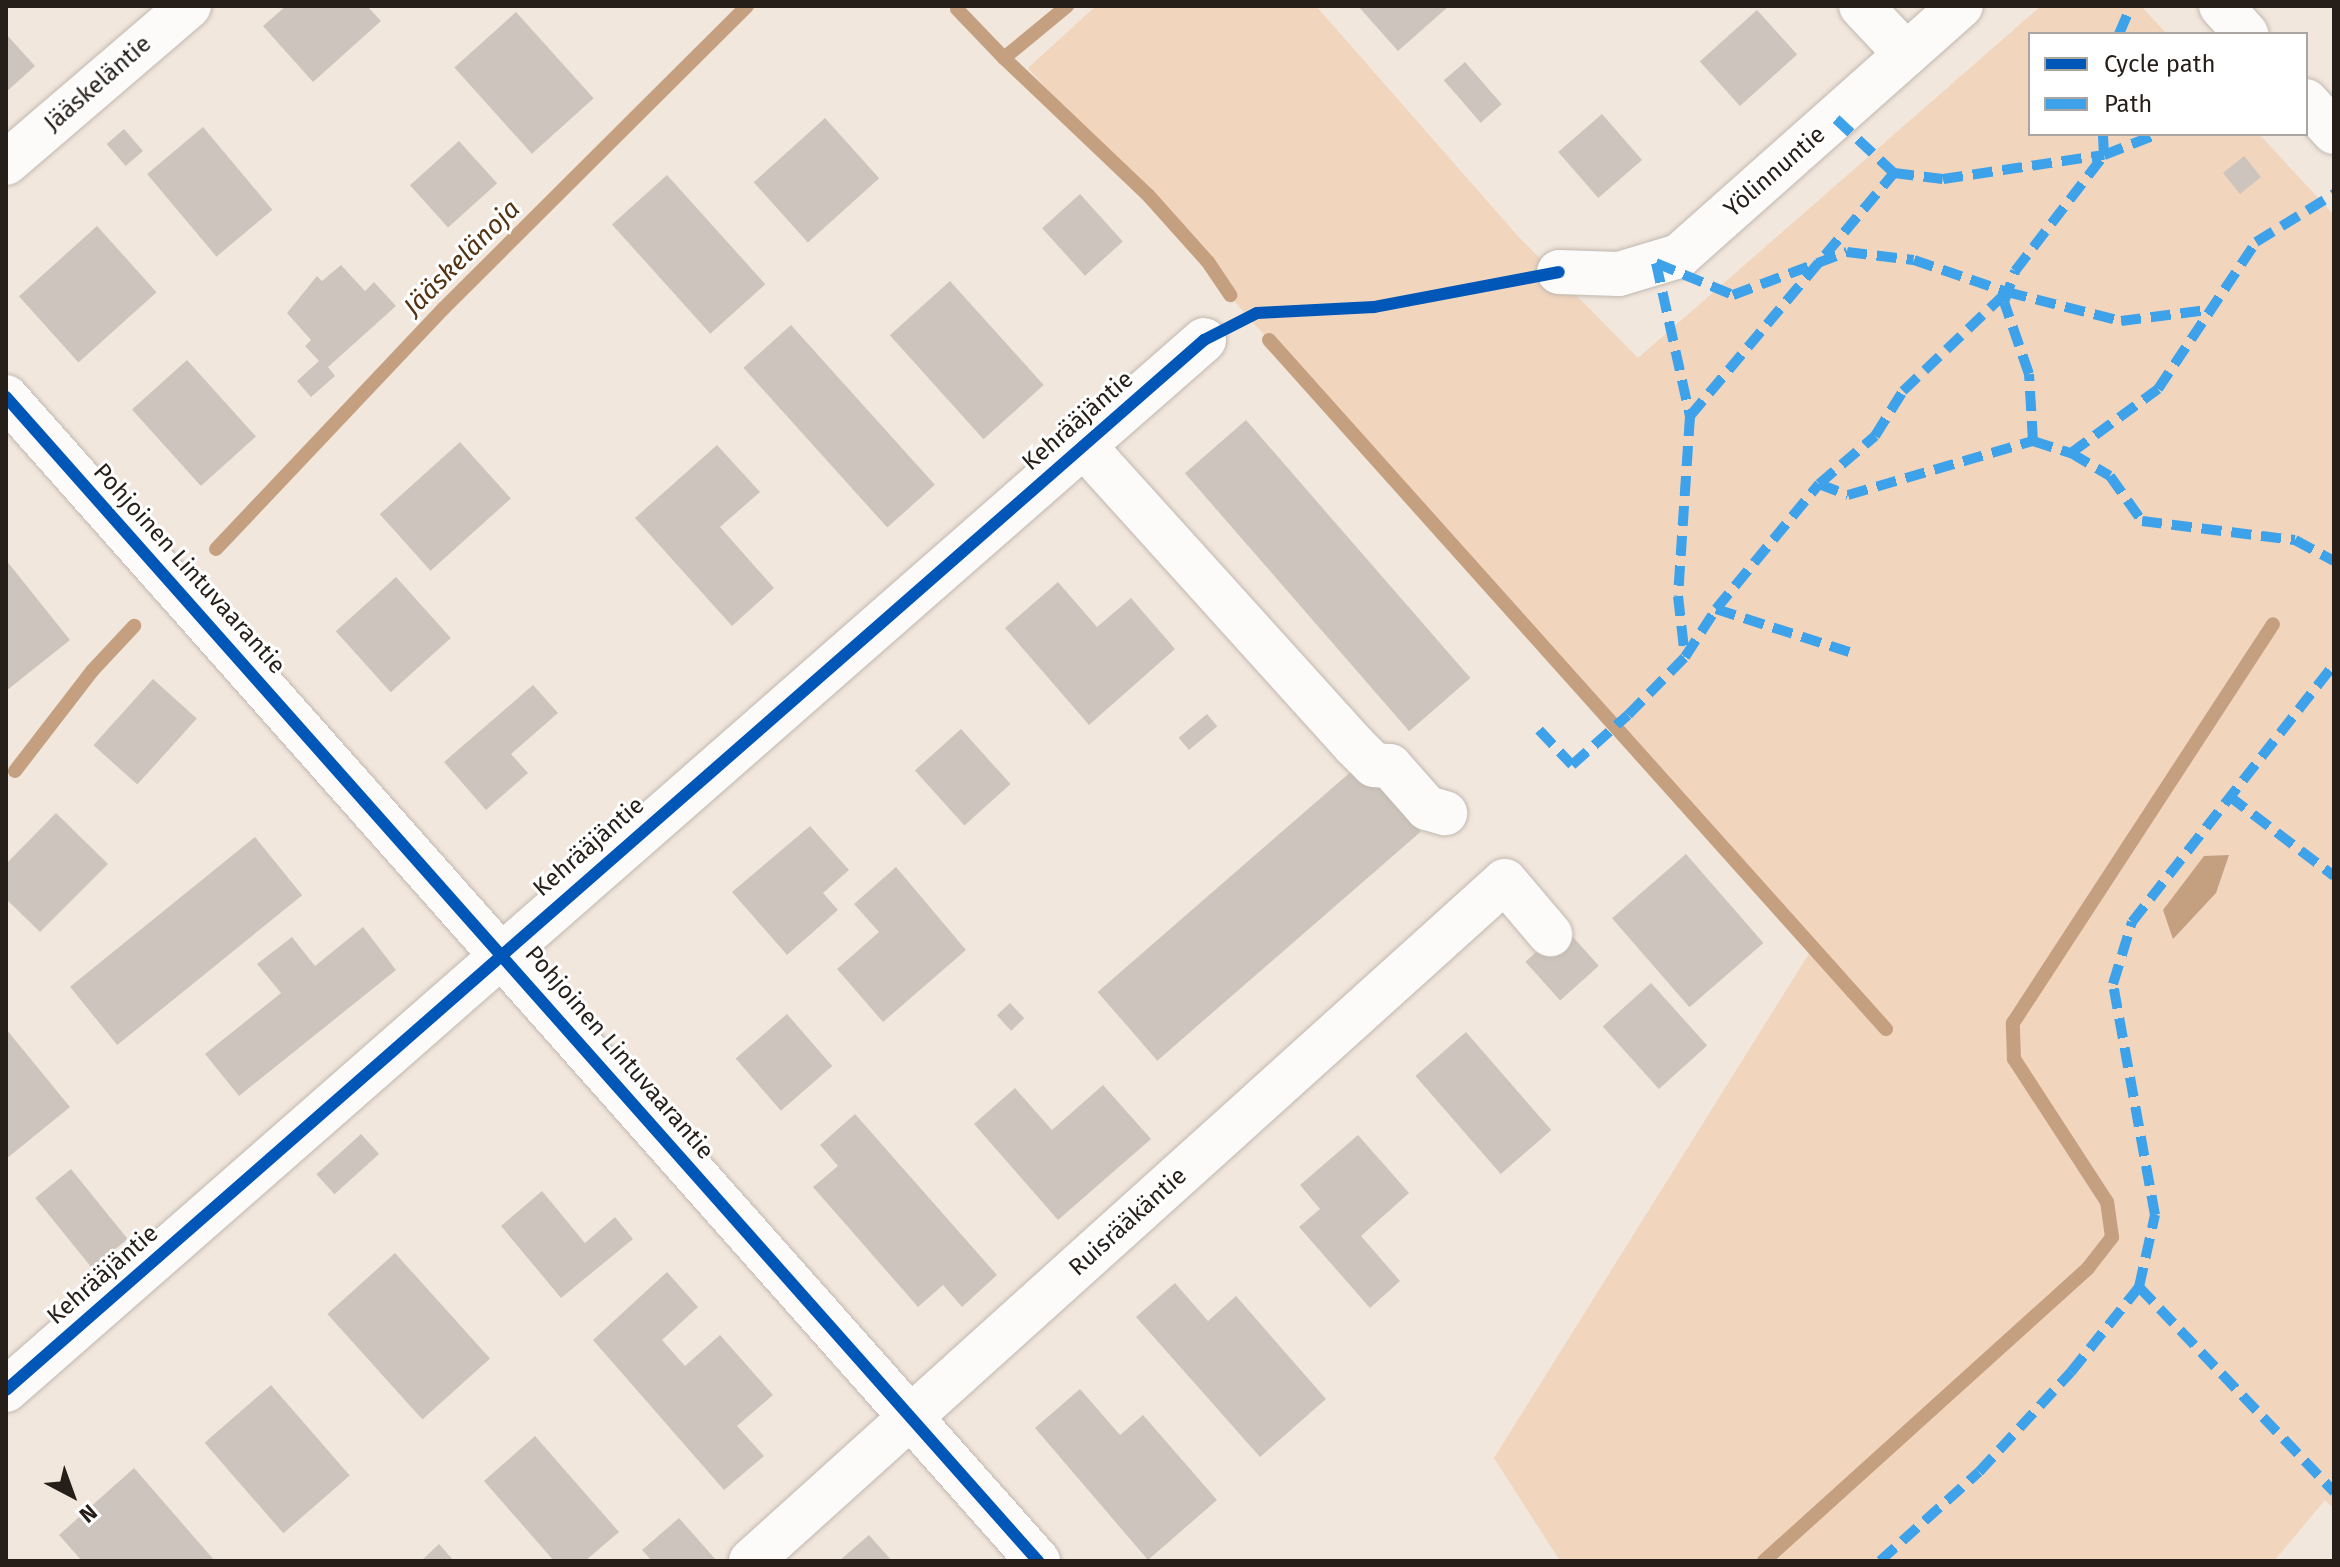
<!DOCTYPE html>
<html>
<head>
<meta charset="utf-8">
<style>
	body { margin:0 }
	#map { position:relative; width:2340px; height:1567px; overflow:hidden; background:#f2e7dd; font-family:"Fira Sans",sans-serif }
	div>[style] { position:absolute }
	.green>* { inset:0; background:#f1d5bd }
	.water>* { inset:0; background:#c4a080 }
	.stream>* { height:14px; margin:-7px; padding:0 7px; transform-origin:7px; border-radius:7px; background:#c4a080 }
	.building>* { inset:0; background:#cdc5bd; transform-origin:0 0 }
	.roads { filter:drop-shadow(0 0 2px #c0b8b0) drop-shadow(0 0 2px #c0b8b0) }
	.minor>* { height:44px; margin:-22px; padding:0 22px; transform-origin:22px; border-radius:22px; background:#fdfbfa }
	.quiet>* { height:10px; margin-top:-5px; transform-origin:0; background:repeating-linear-gradient(90deg,#3ea2ea 0 20px,transparent 0 30px) }
	.cycleway>* { height:12px; margin:-6px; padding:0 6px; transform-origin:6px; border-radius:6px; background:#0057b8 }
	span { translate:-50% -50%; white-space:nowrap; text-align:center; line-height:1.15; -webkit-text-stroke:6px #fff; paint-order:stroke }
	.street-label { font-size:24px; color:#261e18 }
	.water-label { font-size:26px; color:#533311; font-style:italic }
	.frame { position:absolute; inset:0; border:8px solid #261e18; pointer-events:none }
	.legend { position:absolute; left:2028px; top:32px; width:280px; height:104px; box-sizing:border-box; background:#fff; border:2px solid #a8a5a3; margin:0; padding:10px 14px; list-style:none; font-size:24px; color:#261e18 }
	.legend li { display:flex; align-items:center; gap:16px; height:40px }
	.legend b { width:40px; border:2px solid #a8a5a3 }
	.north { position:absolute; left:32px; top:1455px; width:80px; height:80px; -webkit-text-stroke:6px #fff; paint-order:stroke; rotate:139deg; font-size:22px; font-weight:700; line-height:32px; text-align:center; color:#261e18 }
	.north::after { content:''; display:block; margin:auto; width:28px; height:36px; background:#261e18; clip-path:polygon(50% 0,100% 100%,50% 72%,0 100%) }
</style>
</head>
<body>
<div id="map">
	<div class="green">
		<i style="clip-path:polygon(1096px 6px,1316px 6px,1517px 235px,1638px 358px,2041px 6px,2141px 6px,2167px 34px,2030px 34px,2030px 134px,2259px 134px,2334px 215px,2334px 1509px,2325px 1500px,2274px 1561px,1560px 1561px,1494px 1458px,1810px 952px,1028px 68px)"></i>
	</div>
	<div class="water">
		<i style="clip-path:polygon(2229px 855px,2216px 893px,2173px 939px,2163px 910px,2204px 856px)"></i>
	</div>
	<div class="stream">
		<i style="left:957px;top:9px;width:68px;rotate:46.2deg"></i>
		<i style="left:1004px;top:58px;width:82px;rotate:-39.5deg"></i>
		<i style="left:1004px;top:58px;width:199px;rotate:43.6deg"></i>
		<i style="left:1148px;top:195px;width:90px;rotate:48.2deg"></i>
		<i style="left:1208px;top:262px;width:40px;rotate:56deg"></i>
		<i style="left:1269px;top:340px;width:925px;rotate:48.16deg"></i>
		<i style="left:216px;top:549px;width:330px;rotate:-46.6deg"></i>
		<i style="left:443px;top:309px;width:429px;rotate:-44.9deg"></i>
		<i style="left:15px;top:771px;width:126px;rotate:-52.4deg"></i>
		<i style="left:92px;top:671px;width:62px;rotate:-47deg"></i>
		<i style="left:1764px;top:1561px;width:437px;rotate:-42.1deg"></i>
		<i style="left:2088px;top:1268px;width:39px;rotate:-52deg"></i>
		<i style="left:2112px;top:1237px;width:35px;rotate:-98deg"></i>
		<i style="left:2107px;top:1202px;width:171px;rotate:-123deg"></i>
		<i style="left:2014px;top:1059px;width:36px;rotate:-92deg"></i>
		<i style="left:2013px;top:1023px;width:476px;rotate:-56.9deg"></i>
	</div>
	<div class="building">
		<i style="clip-path:polygon(286px 6px,367px 6px,381px 21px,313px 82px,263px 26px)"></i>
		<i style="clip-path:polygon(1358px 6px,1449px 6px,1398px 51px)"></i>
		<i style="left:1757px;top:10px;width:60px;height:77px;rotate:48deg"></i>
		<i style="left:516px;top:12px;width:116px;height:83px;rotate:48deg"></i>
		<i style="clip-path:polygon(6px 34px,35px 66px,6px 92px)"></i>
		<i style="left:1465px;top:62px;width:56px;height:28px;rotate:49deg"></i>
		<i style="left:1602px;top:114px;width:61px;height:58px;rotate:49deg"></i>
		<i style="left:825px;top:118px;width:81px;height:96px;rotate:48deg"></i>
		<i style="left:203px;top:127px;width:108px;height:73px;rotate:50deg"></i>
		<i style="left:124px;top:129px;width:29px;height:23px;rotate:49deg"></i>
		<i style="left:459px;top:141px;width:57px;height:66px;rotate:48deg"></i>
		<i style="left:2244px;top:156px;width:27px;height:27px;rotate:51deg"></i>
		<i style="left:667px;top:175px;width:147px;height:74px;rotate:48deg"></i>
		<i style="left:1080px;top:194px;width:64px;height:51px;rotate:48deg"></i>
		<i style="left:97px;top:226px;width:89px;height:105px;rotate:48deg"></i>
		<i style="clip-path:polygon(341px 265px,365px 291px,374px 282px,396px 306px,328px 367px,335px 376px,311px 397px,297px 381px,319px 361px,305px 346px,311px 340px,287px 313px,317px 276px,322px 281px)"></i>
		<i style="left:950px;top:281px;width:140px;height:81px;rotate:48deg"></i>
		<i style="left:791px;top:325px;width:215px;height:64px;rotate:48deg"></i>
		<i style="left:187px;top:360px;width:103px;height:74px;rotate:48deg"></i>
		<i style="left:1246px;top:420px;width:342px;height:81px;rotate:49deg"></i>
		<i style="left:460px;top:442px;width:76px;height:108px;rotate:48deg"></i>
		<i style="clip-path:polygon(717px 445px,760px 492px,720px 527px,774px 588px,732px 626px,635px 518px)"></i>
		<i style="clip-path:polygon(6px 560px,70px 640px,6px 691px)"></i>
		<i style="left:396px;top:577px;width:82px;height:81px;rotate:48deg"></i>
		<i style="clip-path:polygon(1058px 582px,1097px 627px,1131px 598px,1175px 649px,1089px 725px,1005px 628px)"></i>
		<i style="left:153px;top:679px;width:59px;height:89px;rotate:42deg"></i>
		<i style="clip-path:polygon(533px 685px,558px 713px,511px 754px,528px 773px,486px 810px,444px 762px)"></i>
		<i style="left:1207px;top:714px;width:16px;height:37px;rotate:50deg"></i>
		<i style="left:961px;top:729px;width:74px;height:62px;rotate:48deg"></i>
		<i style="left:1361px;top:763px;width:91px;height:349px;rotate:49deg"></i>
		<i style="clip-path:polygon(56px 813px,108px 864px,40px 932px,6px 899px,6px 864px)"></i>
		<i style="clip-path:polygon(810px 826px,849px 870px,823px 893px,838px 910px,787px 955px,732px 892px)"></i>
		<i style="left:255px;top:837px;width:75px;height:238px;rotate:51deg"></i>
		<i style="left:1686px;top:854px;width:118px;height:98px;rotate:49deg"></i>
		<i style="clip-path:polygon(896px 867px,966px 950px,883px 1022px,837px 969px,879px 932px,854px 904px)"></i>
		<i style="clip-path:polygon(363px 927px,396px 970px,239px 1096px,205px 1054px,281px 993px,257px 964px,292px 937px,315px 966px)"></i>
		<i style="left:1564px;top:927px;width:52px;height:52px;rotate:48deg"></i>
		<i style="left:1651px;top:983px;width:84px;height:65px;rotate:48deg"></i>
		<i style="left:1010px;top:1003px;width:21px;height:18px;rotate:47deg"></i>
		<i style="left:787px;top:1014px;width:69px;height:68px;rotate:49deg"></i>
		<i style="clip-path:polygon(6px 1029px,70px 1107px,6px 1159px)"></i>
		<i style="left:1466px;top:1032px;width:130px;height:67px;rotate:49deg"></i>
		<i style="clip-path:polygon(1103px 1085px,1151px 1139px,1058px 1220px,974px 1124px,1015px 1088px,1052px 1130px)"></i>
		<i style="clip-path:polygon(855px 1114px,997px 1275px,962px 1307px,943px 1285px,918px 1307px,813px 1187px,838px 1166px,820px 1145px)"></i>
		<i style="left:361px;top:1134px;width:27px;height:60px;rotate:48deg"></i>
		<i style="clip-path:polygon(1358px 1135px,1409px 1193px,1361px 1236px,1400px 1281px,1370px 1308px,1299px 1227px,1320px 1209px,1300px 1185px)"></i>
		<i style="left:71px;top:1169px;width:90px;height:46px;rotate:51deg"></i>
		<i style="clip-path:polygon(542px 1191px,585px 1243px,615px 1217px,633px 1239px,561px 1298px,501px 1226px)"></i>
		<i style="left:395px;top:1253px;width:142px;height:91px;rotate:48deg"></i>
		<i style="clip-path:polygon(667px 1272px,698px 1307px,662px 1340px,685px 1366px,720px 1335px,773px 1395px,737px 1426px,764px 1456px,724px 1490px,593px 1340px)"></i>
		<i style="clip-path:polygon(1175px 1283px,1208px 1321px,1236px 1296px,1326px 1399px,1260px 1457px,1136px 1317px)"></i>
		<i style="left:271px;top:1385px;width:120px;height:88px;rotate:49deg"></i>
		<i style="clip-path:polygon(1080px 1389px,1120px 1435px,1143px 1415px,1217px 1500px,1148px 1560px,1035px 1428px)"></i>
		<i style="clip-path:polygon(535px 1436px,619px 1532px,585px 1561px,554px 1561px,484px 1481px)"></i>
		<i style="clip-path:polygon(134px 1468px,215px 1561px,82px 1561px,59px 1535px)"></i>
		<i style="clip-path:polygon(679px 1518px,717px 1561px,652px 1561px,642px 1550px)"></i>
		<i style="clip-path:polygon(869px 1535px,892px 1561px,839px 1561px)"></i>
		<i style="clip-path:polygon(439px 1544px,454px 1561px,421px 1561px)"></i>
	</div>
	<div class="roads">
		<div class="minor">
			<i style="left:1861px;top:6px;width:66px;rotate:46.8deg"></i>
			<i style="left:2221px;top:6px;width:38px;rotate:48deg"></i>
			<i style="left:2306px;top:101px;width:42px;rotate:47.9deg"></i>
			<i style="left:6px;top:163px;width:241px;rotate:-40.6deg"></i>
			<i style="left:1559px;top:272px;width:60px;rotate:1.9deg"></i>
			<i style="left:1619px;top:274px;width:63px;rotate:-16.7deg"></i>
			<i style="left:1679px;top:256px;width:377px;rotate:-41.6deg"></i>
			<i style="left:6px;top:397px;width:1556px;rotate:48.44deg"></i>
			<i style="left:1083px;top:445px;width:404px;rotate:47.9deg"></i>
			<i style="left:1354px;top:745px;width:28px;rotate:45deg"></i>
			<i style="left:1374px;top:765px;width:16px;rotate:4deg"></i>
			<i style="left:1390px;top:766px;width:56px;rotate:48.6deg"></i>
			<i style="left:1427px;top:808px;width:19px;rotate:16deg"></i>
			<i style="left:6px;top:1390px;width:1593px;rotate:-41.23deg"></i>
			<i style="left:751px;top:1561px;width:1015px;rotate:-42.05deg"></i>
			<i style="left:1505px;top:881px;width:70px;rotate:49.7deg"></i>
		</div>
	</div>
	<div class="quiet">
		<i style="left:2119px;top:34px;width:30px;rotate:-67deg"></i>
		<i style="left:1836px;top:119px;width:79px;rotate:43deg"></i>
		<i style="left:1894px;top:173px;width:49px;rotate:7deg"></i>
		<i style="left:1943px;top:179px;width:163px;rotate:-8.5deg"></i>
		<i style="left:2104px;top:155px;width:58px;rotate:-21.3deg"></i>
		<i style="left:1656px;top:263px;width:83px;rotate:22.6deg"></i>
		<i style="left:1733px;top:295px;width:122px;rotate:-20.7deg"></i>
		<i style="left:1847px;top:252px;width:67px;rotate:6.8deg"></i>
		<i style="left:1914px;top:260px;width:98px;rotate:19deg"></i>
		<i style="left:2007px;top:292px;width:118px;rotate:14.3deg"></i>
		<i style="left:2121px;top:321px;width:87px;rotate:-7.3deg"></i>
		<i style="left:1656px;top:263px;width:157px;rotate:77.5deg"></i>
		<i style="left:1690px;top:416px;width:180px;rotate:93.8deg"></i>
		<i style="left:1678px;top:596px;width:61px;rotate:83.5deg"></i>
		<i style="left:1690px;top:416px;width:317px;rotate:-50deg"></i>
		<i style="left:2033px;top:441px;width:67px;rotate:-93.4deg"></i>
		<i style="left:2029px;top:374px;width:76px;rotate:-109.1deg"></i>
		<i style="left:2004px;top:302px;width:33px;rotate:-70deg"></i>
		<i style="left:2015px;top:271px;width:146px;rotate:-52.5deg"></i>
		<i style="left:2104px;top:155px;width:21px;rotate:-93deg"></i>
		<i style="left:2071px;top:453px;width:45px;rotate:30.5deg"></i>
		<i style="left:2110px;top:476px;width:55px;rotate:54.6deg"></i>
		<i style="left:2142px;top:521px;width:154px;rotate:7.1deg"></i>
		<i style="left:2295px;top:540px;width:44px;rotate:28.3deg"></i>
		<i style="left:1819px;top:484px;width:31px;rotate:21deg"></i>
		<i style="left:1848px;top:495px;width:193px;rotate:-16.3deg"></i>
		<i style="left:2033px;top:441px;width:40px;rotate:18deg"></i>
		<i style="left:2071px;top:453px;width:108px;rotate:-36.3deg"></i>
		<i style="left:2158px;top:389px;width:177px;rotate:-56.3deg"></i>
		<i style="left:2256px;top:242px;width:92px;rotate:-31.6deg"></i>
		<i style="left:1716px;top:609px;width:140px;rotate:17.9deg"></i>
		<i style="left:1539px;top:730px;width:48px;rotate:46.7deg"></i>
		<i style="left:1572px;top:765px;width:75px;rotate:-41.8deg"></i>
		<i style="left:1628px;top:715px;width:81px;rotate:-45.5deg"></i>
		<i style="left:1685px;top:657px;width:57px;rotate:-57.1deg"></i>
		<i style="left:1716px;top:609px;width:162px;rotate:-50.5deg"></i>
		<i style="left:1819px;top:484px;width:74px;rotate:-40.6deg"></i>
		<i style="left:1875px;top:436px;width:53px;rotate:-58.1deg"></i>
		<i style="left:1903px;top:391px;width:144px;rotate:-43.6deg"></i>
		<i style="left:2229px;top:796px;width:132px;rotate:37.3deg"></i>
		<i style="left:2139px;top:1287px;width:283px;rotate:46.4deg"></i>
		<i style="left:1880px;top:1561px;width:133px;rotate:-42deg"></i>
		<i style="left:1979px;top:1472px;width:136px;rotate:-47.4deg"></i>
		<i style="left:2071px;top:1372px;width:109px;rotate:-51.3deg"></i>
		<i style="left:2139px;top:1287px;width:74px;rotate:-77.5deg"></i>
		<i style="left:2155px;top:1215px;width:235px;rotate:-100.3deg"></i>
		<i style="left:2113px;top:984px;width:65px;rotate:-73deg"></i>
		<i style="left:2132px;top:922px;width:328px;rotate:-51.9deg"></i>
	</div>
	<div class="cycleway">
		<i style="left:6px;top:397px;width:1556px;rotate:48.44deg"></i>
		<i style="left:6px;top:1390px;width:1593px;rotate:-41.23deg"></i>
		<i style="left:1204px;top:340px;width:59px;rotate:-27deg"></i>
		<i style="left:1257px;top:313px;width:117px;rotate:-2.9deg"></i>
		<i style="left:1374px;top:307px;width:188px;rotate:-10.7deg"></i>
	</div>
	<div class="street-label">
		<span style="left:98px;top:84px;rotate:-41deg">Jääskeläntie</span>
		<span style="left:1775px;top:172px;rotate:-41deg">Yölinnuntie</span>
		<span style="left:1078px;top:421px;rotate:-41deg">Kehrääjäntie</span>
		<span style="left:189px;top:569px;rotate:48deg">Pohjoinen Lintuvaarantie</span>
		<span style="left:589px;top:847px;rotate:-41deg">Kehrääjäntie</span>
		<span style="left:619px;top:1053px;rotate:49deg">Pohjoinen Lintuvaarantie</span>
		<span style="left:1128px;top:1222px;rotate:-42deg">Ruisrääkäntie</span>
		<span style="left:103px;top:1275px;rotate:-41deg">Kehrääjäntie</span>
	</div>
	<div class="water-label">
		<span style="left:462px;top:258px;rotate:-45deg">Jääskelänoja</span>
	</div>
	<div class="frame"></div>
	<ul class="legend">
	<li><b style="height:10px;background:#0057b8"></b>Cycle path</li>
	<li><b style="height:10px;background:#3ea2ea"></b>Path</li>
	</ul>
	<div class="north">N</div>
</div>
</body>
</html>
